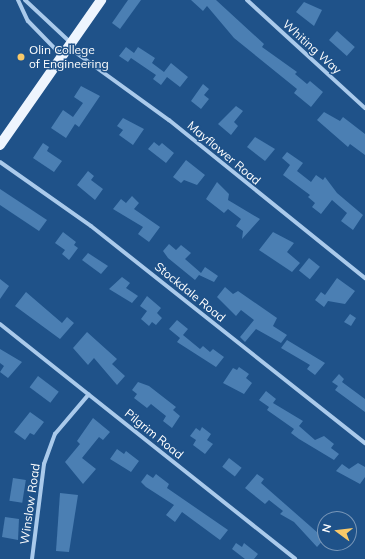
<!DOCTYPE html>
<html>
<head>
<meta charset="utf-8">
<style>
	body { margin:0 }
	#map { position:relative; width:365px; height:559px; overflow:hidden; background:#1f5289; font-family:Mulish,sans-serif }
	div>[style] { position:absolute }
	.building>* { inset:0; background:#4b7fb3; transform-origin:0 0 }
	.street>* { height:4px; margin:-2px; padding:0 2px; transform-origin:2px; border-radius:2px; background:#aacaeb }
	.primary>* { height:10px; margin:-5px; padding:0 5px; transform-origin:5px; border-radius:5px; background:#eef5fe }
	.dots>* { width:11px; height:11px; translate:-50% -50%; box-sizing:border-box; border:2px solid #1f5289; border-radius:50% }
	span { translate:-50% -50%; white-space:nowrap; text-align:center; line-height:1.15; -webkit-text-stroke:3px #1f5289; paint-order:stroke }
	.street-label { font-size:12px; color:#fff }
	.poi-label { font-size:12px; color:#fff }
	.left { translate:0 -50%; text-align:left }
	.north { position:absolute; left:317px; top:511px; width:40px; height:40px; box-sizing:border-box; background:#1f5289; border:1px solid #7997b8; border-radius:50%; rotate:285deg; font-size:11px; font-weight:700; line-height:16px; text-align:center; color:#fff }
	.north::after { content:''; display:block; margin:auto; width:14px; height:18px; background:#f9c969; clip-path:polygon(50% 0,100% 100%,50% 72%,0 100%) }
</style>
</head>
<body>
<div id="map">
	<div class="building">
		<i style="clip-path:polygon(128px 0,141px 0,120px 29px,112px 23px)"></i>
		<i style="clip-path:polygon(191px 0,216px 0,264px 44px,262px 47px,297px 72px,295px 74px,307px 84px,310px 81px,323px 92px,311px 107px,294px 93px,297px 89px,234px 38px,207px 6px,203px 11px)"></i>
		<i style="clip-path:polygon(304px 2px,322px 10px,314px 26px,296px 12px)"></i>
		<i style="left:337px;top:31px;width:24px;height:12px;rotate:42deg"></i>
		<i style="clip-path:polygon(126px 47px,134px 53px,138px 47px,155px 58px,152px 63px,164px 72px,171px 63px,188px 77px,180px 87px,167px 77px,161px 85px,153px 79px,156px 75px,131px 58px,128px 62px,119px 56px)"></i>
		<i style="clip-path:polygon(203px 84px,209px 89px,204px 95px,209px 99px,201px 109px,191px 101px)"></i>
		<i style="clip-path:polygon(81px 86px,100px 96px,79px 127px,75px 124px,66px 138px,51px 128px,63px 110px,73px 117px,83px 103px,74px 97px)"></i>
		<i style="clip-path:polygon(236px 106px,243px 111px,234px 122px,238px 126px,231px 135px,218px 124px)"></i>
		<i style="clip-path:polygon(324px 112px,340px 121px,343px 117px,365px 134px,365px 155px,350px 144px,348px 147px,317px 120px)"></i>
		<i style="clip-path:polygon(123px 118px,144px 129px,133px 145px,119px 135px,123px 130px,117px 126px)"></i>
		<i style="clip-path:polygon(255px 137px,275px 149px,265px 161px,247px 147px)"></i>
		<i style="clip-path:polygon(154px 142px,159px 146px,162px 143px,174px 153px,166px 163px,148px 149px)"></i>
		<i style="clip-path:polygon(43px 143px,49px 147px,47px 151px,62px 161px,54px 172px,33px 158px)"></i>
		<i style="clip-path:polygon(287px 152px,303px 163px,297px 171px,311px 182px,316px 175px,323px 180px,325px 177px,337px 193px,363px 215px,353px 230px,341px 221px,347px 213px,332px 200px,321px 214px,312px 207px,315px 203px,308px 197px,310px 195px,283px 175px,290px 165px,282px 158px)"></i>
		<i style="clip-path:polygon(186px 160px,205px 175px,197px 185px,184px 180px,181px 183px,173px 177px)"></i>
		<i style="clip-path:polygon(88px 171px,94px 176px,91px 180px,103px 189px,95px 200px,77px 185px)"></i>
		<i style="clip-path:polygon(217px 182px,229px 194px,228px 200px,260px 219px,242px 239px,243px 231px,236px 226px,241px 219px,228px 209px,224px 213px,206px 199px)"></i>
		<i style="clip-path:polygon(0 189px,47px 220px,39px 231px,0 205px)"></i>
		<i style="clip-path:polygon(132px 196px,139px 203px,134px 209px,160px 227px,149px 242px,138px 234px,143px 227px,113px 209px,121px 199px,126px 203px)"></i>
		<i style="clip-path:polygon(63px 232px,76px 242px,74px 245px,78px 248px,69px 260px,62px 254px,65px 250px,55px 243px)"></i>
		<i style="clip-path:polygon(273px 232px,294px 243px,287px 252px,300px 263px,292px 272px,259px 250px)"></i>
		<i style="clip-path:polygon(169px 244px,176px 250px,181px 245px,191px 253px,185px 259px,201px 273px,205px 267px,218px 276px,214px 282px,199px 275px,195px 280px,168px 258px,163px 251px)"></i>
		<i style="clip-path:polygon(88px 253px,108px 266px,101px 274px,82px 260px)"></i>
		<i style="left:309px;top:258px;width:14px;height:16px;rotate:39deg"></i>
		<i style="clip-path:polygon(122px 277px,130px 283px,126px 288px,138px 296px,132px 303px,109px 289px)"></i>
		<i style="clip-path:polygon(337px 278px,355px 291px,345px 304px,328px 301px,324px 307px,315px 300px,321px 292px,325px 295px)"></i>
		<i style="clip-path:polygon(0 279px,9px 286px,0 299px)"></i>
		<i style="clip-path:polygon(225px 287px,233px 294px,238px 291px,277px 318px,273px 326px,287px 335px,281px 343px,256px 329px,245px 342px,240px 337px,254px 320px,241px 310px,236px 316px,217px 297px)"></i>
		<i style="clip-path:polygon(26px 292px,62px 323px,67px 317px,74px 323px,60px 339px,15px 306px)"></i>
		<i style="clip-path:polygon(147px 296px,161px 308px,157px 313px,162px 318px,156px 325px,152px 322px,149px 326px,141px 319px,147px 311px,140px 306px)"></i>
		<i style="clip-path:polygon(350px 314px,356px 318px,351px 326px,344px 322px)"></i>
		<i style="clip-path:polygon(177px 320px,188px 329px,183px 335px,200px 349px,203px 346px,210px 352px,213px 349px,224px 357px,216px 367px,177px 342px,180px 338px,169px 329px)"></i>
		<i style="clip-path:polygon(87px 332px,117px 359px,112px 364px,125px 376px,117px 385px,94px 358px,88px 365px,73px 348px)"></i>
		<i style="clip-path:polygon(287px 340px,325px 363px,315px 375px,307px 369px,310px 365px,281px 348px)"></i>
		<i style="clip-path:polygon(0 349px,22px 362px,8px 378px,0 372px,4px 366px,0 363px)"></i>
		<i style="clip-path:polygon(239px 367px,249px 374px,246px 378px,252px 383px,244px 394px,223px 383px,233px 368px,237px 370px)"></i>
		<i style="clip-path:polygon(339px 374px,344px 379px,342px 382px,365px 399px,365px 412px,335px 390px,338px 386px,332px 382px)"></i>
		<i style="left:38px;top:376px;width:26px;height:14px;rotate:37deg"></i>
		<i style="clip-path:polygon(138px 382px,149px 386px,176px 407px,173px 410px,180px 416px,172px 428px,163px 421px,166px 416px,151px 404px,147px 408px,134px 398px,137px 394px,132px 390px)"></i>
		<i style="clip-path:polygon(266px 391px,276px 399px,273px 403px,303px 421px,299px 426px,315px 440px,324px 436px,334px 444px,331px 448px,339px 454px,334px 460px,299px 439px,291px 433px,294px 429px,267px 410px,269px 407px,259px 400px)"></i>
		<i style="clip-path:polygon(30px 412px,44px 422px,34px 435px,30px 433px,25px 440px,14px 432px)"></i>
		<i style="clip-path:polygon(93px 418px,110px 432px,103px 440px,99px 437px,82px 458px,96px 469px,83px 484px,65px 462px,80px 444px,77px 441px)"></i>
		<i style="clip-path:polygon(202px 427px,211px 434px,207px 440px,213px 444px,205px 454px,193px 445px,196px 440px,190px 436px,196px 428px,200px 431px)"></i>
		<i style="clip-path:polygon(117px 449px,124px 454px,126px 451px,139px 461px,131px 472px,110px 459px)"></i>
		<i style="left:229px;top:458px;width:16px;height:11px;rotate:38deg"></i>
		<i style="clip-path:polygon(358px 463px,365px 467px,365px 477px,360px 484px,336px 471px,342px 464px,349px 469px)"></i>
		<i style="clip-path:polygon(147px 474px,153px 478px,156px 474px,169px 484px,167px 488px,228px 530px,220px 540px,182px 512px,175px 522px,166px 515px,174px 505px,146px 487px,141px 482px)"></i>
		<i style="clip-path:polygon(257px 474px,264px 479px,261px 483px,318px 533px,325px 525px,325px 538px,317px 547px,294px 522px,280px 514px,283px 511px,269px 500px,265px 504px,245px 488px)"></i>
		<i style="left:13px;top:478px;width:13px;height:23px;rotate:9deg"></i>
		<i style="clip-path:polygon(60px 493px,78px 495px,69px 552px,56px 551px)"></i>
		<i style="clip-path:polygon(5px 517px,19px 519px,18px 540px,2px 537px)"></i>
		<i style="clip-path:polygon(236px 543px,242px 547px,244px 543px,258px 554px,254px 559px,245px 559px,232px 549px)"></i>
	</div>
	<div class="street">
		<i style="left:18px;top:0;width:23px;rotate:65deg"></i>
		<i style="left:28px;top:21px;width:49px;rotate:45.8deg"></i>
		<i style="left:25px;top:0;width:63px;rotate:43.1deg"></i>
		<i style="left:247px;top:0;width:160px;rotate:42.5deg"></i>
		<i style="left:68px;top:47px;width:125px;rotate:35.9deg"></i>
		<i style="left:169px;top:120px;width:252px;rotate:38.9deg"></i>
		<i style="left:0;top:162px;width:111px;rotate:35.1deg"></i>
		<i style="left:91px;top:226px;width:350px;rotate:38.4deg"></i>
		<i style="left:0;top:324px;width:377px;rotate:38.5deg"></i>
		<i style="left:32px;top:559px;width:96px;rotate:-82.8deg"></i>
		<i style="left:44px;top:464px;width:32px;rotate:-70deg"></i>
		<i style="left:55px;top:434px;width:52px;rotate:-49.6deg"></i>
	</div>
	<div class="primary">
		<i style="left:0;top:145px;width:177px;rotate:-55.1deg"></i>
	</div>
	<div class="dots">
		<i style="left:21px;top:57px;background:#f9c969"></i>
	</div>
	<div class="street-label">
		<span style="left:312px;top:47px;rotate:42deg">Whiting Way</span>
		<span style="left:224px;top:153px;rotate:40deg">Mayflower Road</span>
		<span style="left:190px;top:292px;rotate:39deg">Stockdale Road</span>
		<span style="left:154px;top:434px;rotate:39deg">Pilgrim Road</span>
		<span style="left:30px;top:504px;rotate:-82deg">Winslow Road</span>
	</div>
	<div class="poi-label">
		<span class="left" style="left:29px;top:57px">Olin College<br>of Engineering</span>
	</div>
	<div class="north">N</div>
</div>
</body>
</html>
